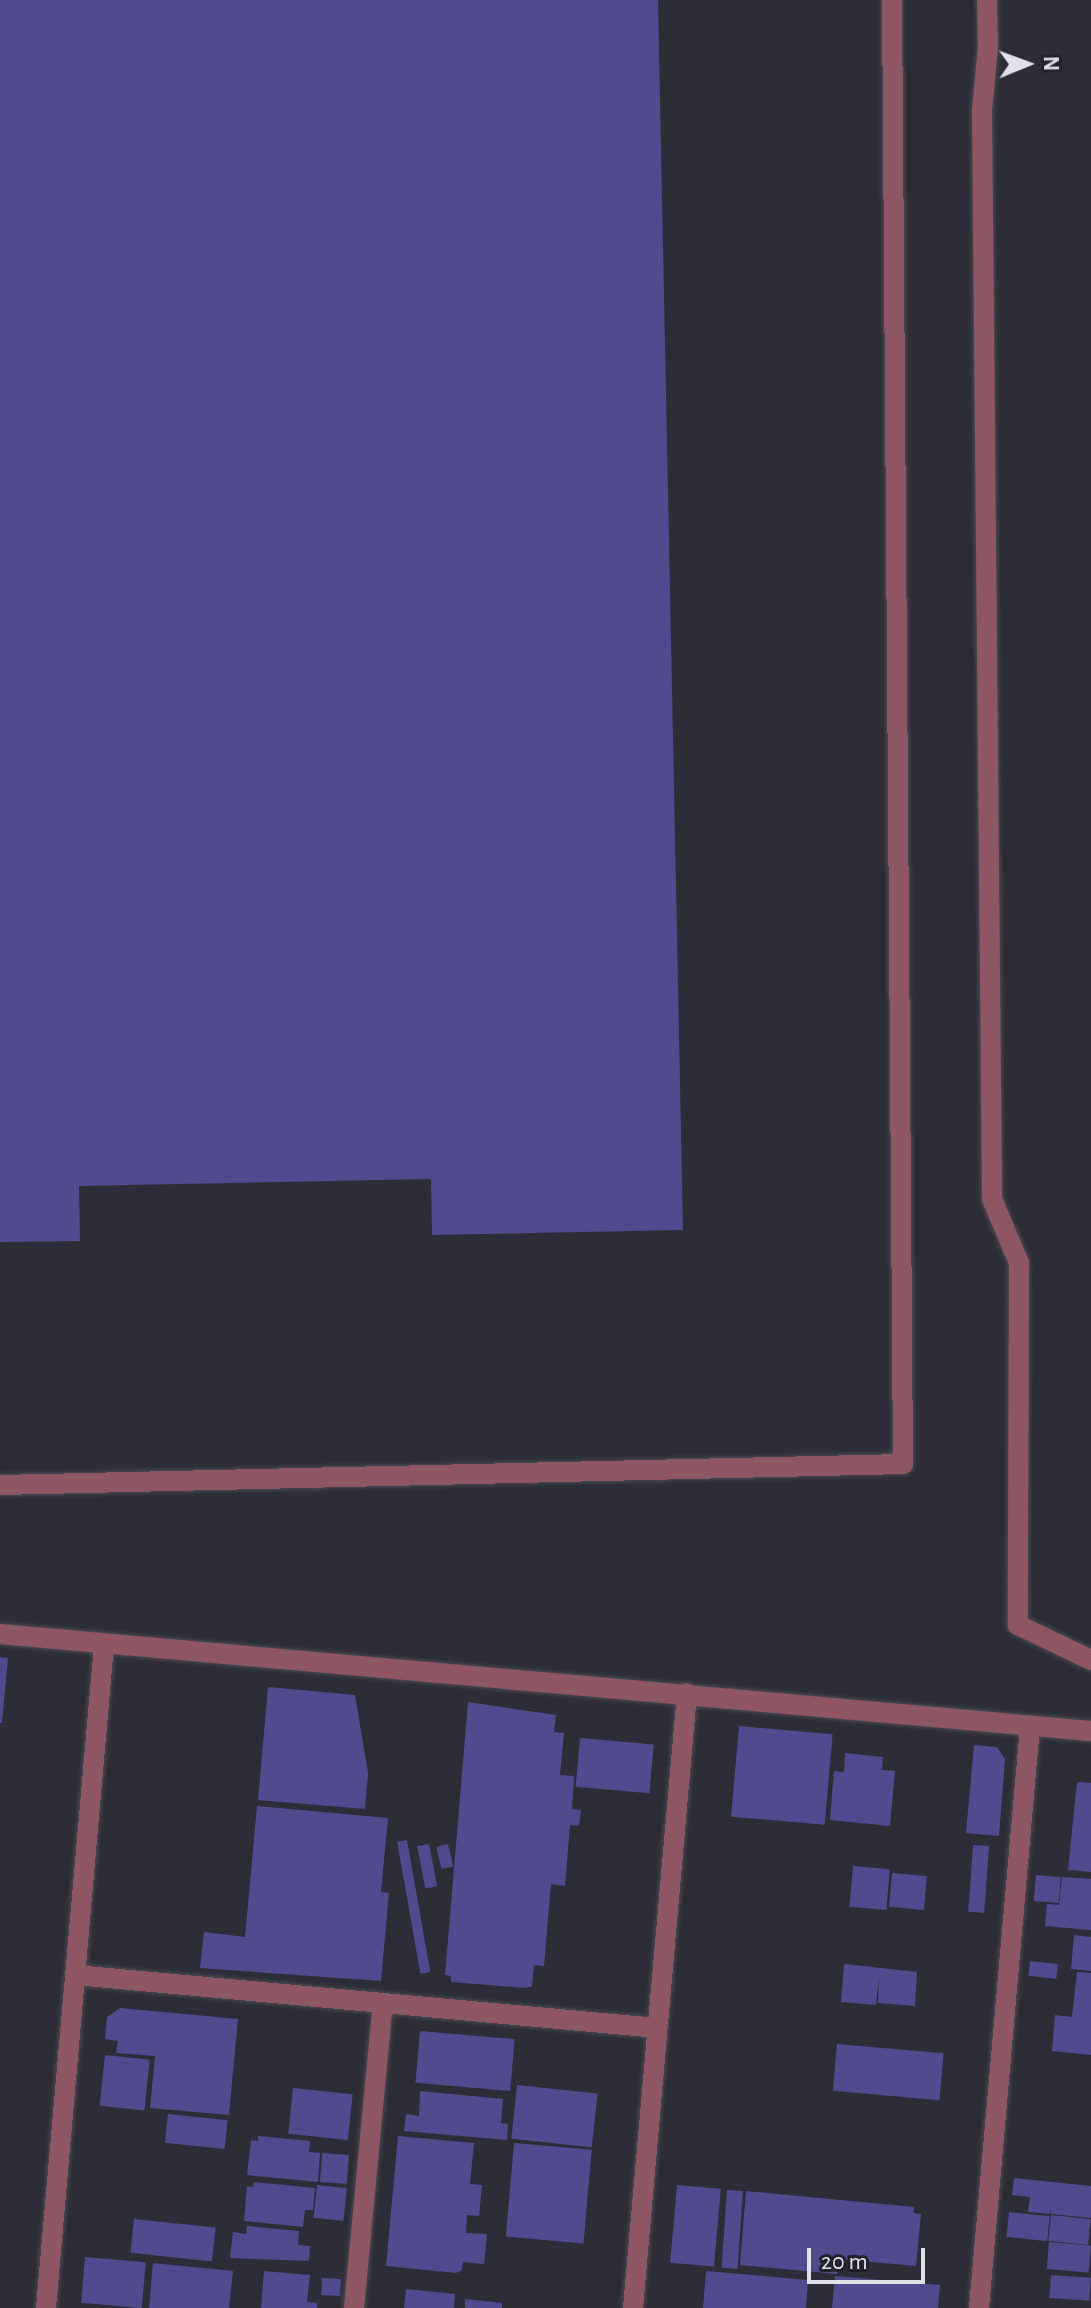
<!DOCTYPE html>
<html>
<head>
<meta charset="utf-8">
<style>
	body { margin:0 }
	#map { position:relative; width:1091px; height:2308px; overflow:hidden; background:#2d2d38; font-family:"Alegreya Sans",sans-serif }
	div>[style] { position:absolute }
	.building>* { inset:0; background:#504a8e; transform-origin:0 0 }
	.roads { filter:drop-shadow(0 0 2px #4a4a54) drop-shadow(0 0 2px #4a4a54) }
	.minor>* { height:20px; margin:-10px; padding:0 10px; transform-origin:10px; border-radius:10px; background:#8e5663 }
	span { translate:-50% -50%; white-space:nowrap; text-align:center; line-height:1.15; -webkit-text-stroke:6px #23232e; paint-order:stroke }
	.north { position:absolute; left:987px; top:24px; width:80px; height:80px; -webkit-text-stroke:6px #23232e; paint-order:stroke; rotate:89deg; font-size:22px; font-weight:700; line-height:32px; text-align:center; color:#e1e2e9 }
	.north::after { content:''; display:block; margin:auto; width:28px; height:36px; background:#e1e2e9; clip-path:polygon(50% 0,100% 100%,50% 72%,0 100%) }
	.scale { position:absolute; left:807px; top:2248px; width:118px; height:36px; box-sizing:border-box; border:4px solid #e1e2e9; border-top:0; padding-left:10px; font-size:24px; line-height:28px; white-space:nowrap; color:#e1e2e9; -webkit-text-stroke:6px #23232e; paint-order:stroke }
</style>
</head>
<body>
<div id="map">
	<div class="building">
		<i style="clip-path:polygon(0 0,658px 0,683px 1230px,432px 1235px,431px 1179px,79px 1186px,80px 1241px,0 1242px)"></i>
		<i style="clip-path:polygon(0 1657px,8px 1658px,2px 1723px,0 1723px)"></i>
		<i style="clip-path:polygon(268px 1687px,355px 1695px,368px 1773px,365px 1809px,258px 1800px)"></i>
		<i style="clip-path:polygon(468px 1702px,556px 1715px,554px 1732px,564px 1733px,560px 1775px,574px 1776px,572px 1809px,581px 1810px,579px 1826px,570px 1825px,565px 1886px,551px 1884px,544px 1966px,534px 1965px,532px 1986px,526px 1988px,451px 1982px,451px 1976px,445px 1975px)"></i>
		<i style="left:739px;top:1726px;width:94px;height:91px;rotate:5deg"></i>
		<i style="left:580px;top:1738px;width:74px;height:49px;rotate:5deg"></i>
		<i style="clip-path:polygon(974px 1745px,997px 1747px,1005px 1759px,999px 1836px,966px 1833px)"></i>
		<i style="clip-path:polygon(845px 1753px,883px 1757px,882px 1770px,895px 1771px,890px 1826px,830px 1820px,834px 1771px,844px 1772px)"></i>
		<i style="clip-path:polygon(1077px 1782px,1091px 1783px,1091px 1872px,1068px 1870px)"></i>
		<i style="clip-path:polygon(257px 1806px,388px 1818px,381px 1892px,389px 1893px,381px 1981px,200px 1968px,204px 1932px,245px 1937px)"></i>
		<i style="left:407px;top:1840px;width:134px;height:10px;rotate:80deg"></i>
		<i style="left:429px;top:1844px;width:43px;height:12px;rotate:79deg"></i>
		<i style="left:448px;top:1844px;width:23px;height:12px;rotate:77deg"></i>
		<i style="left:973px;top:1845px;width:16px;height:67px;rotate:4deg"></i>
		<i style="left:853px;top:1866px;width:37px;height:41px;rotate:5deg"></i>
		<i style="left:892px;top:1873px;width:35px;height:34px;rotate:5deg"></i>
		<i style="left:1036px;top:1875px;width:25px;height:26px;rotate:5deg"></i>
		<i style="clip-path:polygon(1062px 1877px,1091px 1879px,1091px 1930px,1045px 1926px,1047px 1904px,1059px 1905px)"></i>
		<i style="clip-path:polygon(1074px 1935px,1091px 1937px,1091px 1971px,1071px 1969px)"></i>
		<i style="left:1030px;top:1961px;width:28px;height:15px;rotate:6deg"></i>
		<i style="clip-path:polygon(844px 1964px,917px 1972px,915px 2006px,878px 2003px,879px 1976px,876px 2005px,841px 2002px)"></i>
		<i style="clip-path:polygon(1077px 1972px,1091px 1973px,1091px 2055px,1052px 2051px,1055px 2015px,1072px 2017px)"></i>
		<i style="clip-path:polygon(120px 2008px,238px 2019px,229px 2115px,150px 2108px,155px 2056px,116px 2053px,118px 2041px,105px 2039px,107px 2017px)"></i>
		<i style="left:420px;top:2031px;width:95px;height:52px;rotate:5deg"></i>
		<i style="left:837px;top:2044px;width:107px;height:47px;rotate:5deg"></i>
		<i style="left:105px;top:2055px;width:45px;height:51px;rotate:6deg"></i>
		<i style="left:517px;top:2085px;width:81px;height:54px;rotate:6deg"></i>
		<i style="left:293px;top:2088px;width:60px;height:46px;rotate:6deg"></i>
		<i style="clip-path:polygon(420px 2091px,503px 2099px,501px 2123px,508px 2124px,507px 2140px,404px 2131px,406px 2114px,419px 2116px)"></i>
		<i style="left:168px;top:2114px;width:60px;height:29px;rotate:6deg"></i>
		<i style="clip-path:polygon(258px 2136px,310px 2141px,309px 2152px,320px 2153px,318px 2182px,247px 2175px,251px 2140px,258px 2141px)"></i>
		<i style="clip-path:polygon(398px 2136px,474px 2143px,470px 2184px,482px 2185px,479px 2216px,467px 2215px,466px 2233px,487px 2234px,484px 2264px,463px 2262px,462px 2270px,456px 2273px,386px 2266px)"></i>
		<i style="left:514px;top:2143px;width:78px;height:94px;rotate:5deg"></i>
		<i style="left:322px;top:2153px;width:27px;height:29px;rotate:4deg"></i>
		<i style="clip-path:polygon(1014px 2178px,1091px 2186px,1091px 2218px,1051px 2214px,1051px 2209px,1050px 2214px,1028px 2212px,1030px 2197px,1012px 2195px)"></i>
		<i style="clip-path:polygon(254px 2182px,315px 2188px,313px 2210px,305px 2210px,303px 2227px,244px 2221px,247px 2186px,253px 2187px)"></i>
		<i style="left:317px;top:2185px;width:30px;height:33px;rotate:6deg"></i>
		<i style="left:677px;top:2185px;width:44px;height:78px;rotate:5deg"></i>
		<i style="left:727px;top:2190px;width:16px;height:78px;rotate:4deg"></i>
		<i style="clip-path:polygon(746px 2191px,914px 2207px,914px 2213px,921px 2214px,916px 2266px,838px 2259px,837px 2274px,740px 2265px)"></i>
		<i style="left:1009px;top:2212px;width:41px;height:25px;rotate:6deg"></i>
		<i style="left:1051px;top:2215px;width:40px;height:26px;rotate:6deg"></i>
		<i style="left:134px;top:2219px;width:82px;height:34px;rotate:6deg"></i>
		<i style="clip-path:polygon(247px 2226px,299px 2231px,298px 2245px,310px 2246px,309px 2261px,230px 2258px,233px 2232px,246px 2234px)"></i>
		<i style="left:1049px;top:2242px;width:42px;height:27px;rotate:5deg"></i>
		<i style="left:85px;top:2257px;width:61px;height:46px;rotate:5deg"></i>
		<i style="clip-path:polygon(153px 2263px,233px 2271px,229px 2308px,149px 2308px)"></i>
		<i style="clip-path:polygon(264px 2271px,310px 2275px,307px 2302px,317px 2303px,317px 2308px,261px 2308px)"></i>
		<i style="clip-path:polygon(706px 2271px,808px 2280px,806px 2308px,703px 2308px)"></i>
		<i style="left:1051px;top:2275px;width:40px;height:23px;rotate:4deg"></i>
		<i style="clip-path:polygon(835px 2276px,940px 2285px,938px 2308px,832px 2308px)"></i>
		<i style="left:322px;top:2278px;width:19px;height:17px;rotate:3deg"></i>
		<i style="clip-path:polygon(406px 2289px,455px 2294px,454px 2308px,404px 2308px)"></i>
		<i style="clip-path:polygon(465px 2299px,502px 2303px,502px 2308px,465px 2308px)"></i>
	</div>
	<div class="roads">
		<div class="minor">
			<i style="left:987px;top:0;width:46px;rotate:88.8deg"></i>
			<i style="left:988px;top:46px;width:65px;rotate:95.3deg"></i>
			<i style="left:982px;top:111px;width:1088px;rotate:89.47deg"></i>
			<i style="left:992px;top:1199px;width:69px;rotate:67.1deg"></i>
			<i style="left:1019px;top:1263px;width:362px;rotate:90.2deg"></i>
			<i style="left:1018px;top:1625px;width:81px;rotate:25.6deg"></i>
			<i style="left:0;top:1485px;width:903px;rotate:-1.33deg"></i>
			<i style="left:903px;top:1464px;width:1464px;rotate:-90.43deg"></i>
			<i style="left:0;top:1634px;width:1095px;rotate:5.08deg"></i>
			<i style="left:75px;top:1975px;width:584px;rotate:5.2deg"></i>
			<i style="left:46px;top:2308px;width:666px;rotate:-85deg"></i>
			<i style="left:354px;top:2308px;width:306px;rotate:-84.6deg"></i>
			<i style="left:633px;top:2308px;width:617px;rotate:-84.98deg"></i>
			<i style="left:979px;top:2308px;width:584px;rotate:-84.99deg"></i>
		</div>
	</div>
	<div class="north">N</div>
	<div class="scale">20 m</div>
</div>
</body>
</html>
